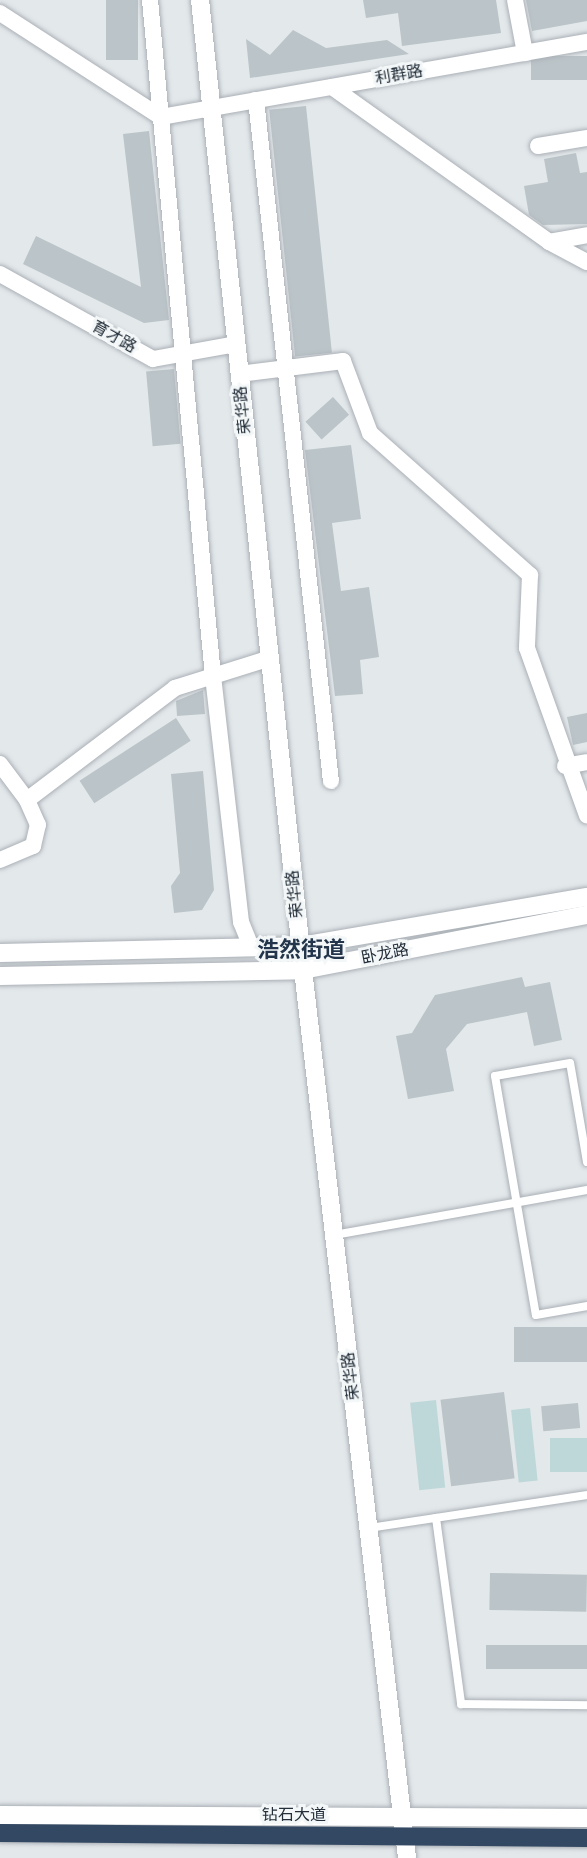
<!DOCTYPE html>
<html>
<head>
<meta charset="utf-8">
<style>
	body { margin:0 }
	#map { position:relative; width:587px; height:1858px; overflow:hidden; background:#e3e8eb; font-family:"Work Sans","Noto Sans SC",sans-serif }
	div>[style] { position:absolute }
	.green>* { inset:0; background:#bed8da; transform-origin:0 0 }
	.building>* { inset:0; background:#bbc4c8; transform-origin:0 0 }
	.roads { filter:drop-shadow(0 0 2px #aab0b6) drop-shadow(0 0 2px #aab0b6) }
	.lane>* { height:8px; margin:-4px; padding:0 4px; transform-origin:4px; border-radius:4px; background:#fff }
	.street>* { height:16px; margin:-8px; padding:0 8px; transform-origin:8px; border-radius:8px; background:#fff }
	.secondary>* { height:18px; margin:-9px; padding:0 9px; transform-origin:9px; border-radius:9px; background:#fff }
	.highway>* { height:18px; margin:-9px; padding:0 9px; transform-origin:9px; border-radius:9px; background:#334863 }
	span { translate:-50% -50%; white-space:nowrap; text-align:center; line-height:1.15; -webkit-text-stroke:6px #f3f7f8; paint-order:stroke }
	.street-label { font-size:16px; color:#242f3a }
	.district-label { font-size:22px; color:#23354a; font-weight:700 }
</style>
</head>
<body>
<div id="map">
	<div class="green">
		<i style="left:436px;top:1400px;width:88px;height:26px;rotate:84deg"></i>
		<i style="left:530px;top:1408px;width:73px;height:19px;rotate:84deg"></i>
		<i style="left:587px;top:1438px;width:34px;height:37px;rotate:90deg"></i>
	</div>
	<div class="building">
		<i style="left:106px;top:0;width:32px;height:60px"></i>
		<i style="clip-path:polygon(363px 0,496px 0,501px 33px,402px 46px,398px 13px,366px 18px)"></i>
		<i style="clip-path:polygon(526px 0,587px 0,587px 21px,532px 31px)"></i>
		<i style="clip-path:polygon(293px 30px,326px 48px,387px 40px,409px 54px,250px 78px,246px 39px,270px 55px)"></i>
		<i style="left:587px;top:56px;width:24px;height:56px;rotate:90deg"></i>
		<i style="left:306px;top:106px;width:248px;height:37px;rotate:84deg"></i>
		<i style="clip-path:polygon(149px 131px,169px 320px,144px 323px,23px 264px,36px 236px,141px 287px,123px 134px)"></i>
		<i style="clip-path:polygon(576px 153px,580px 173px,587px 172px,587px 224px,543px 225px,529px 215px,524px 186px,548px 182px,544px 159px)"></i>
		<i style="left:174px;top:369px;width:75px;height:28px;rotate:85deg"></i>
		<i style="left:333px;top:397px;width:24px;height:37px;rotate:48deg"></i>
		<i style="clip-path:polygon(351px 445px,361px 519px,332px 523px,341px 591px,369px 587px,379px 657px,360px 660px,363px 694px,335px 696px,305px 450px)"></i>
		<i style="clip-path:polygon(203px 690px,205px 714px,177px 716px,176px 701px)"></i>
		<i style="clip-path:polygon(587px 713px,587px 742px,573px 745px,567px 717px)"></i>
		<i style="left:176px;top:718px;width:27px;height:115px;rotate:57deg"></i>
		<i style="clip-path:polygon(203px 771px,214px 890px,202px 910px,174px 913px,171px 886px,180px 873px,171px 774px)"></i>
		<i style="clip-path:polygon(522px 977px,525px 987px,550px 982px,562px 1040px,534px 1046px,527px 1012px,467px 1024px,446px 1049px,454px 1091px,408px 1099px,396px 1036px,412px 1033px,435px 995px)"></i>
		<i style="left:587px;top:1327px;width:35px;height:73px;rotate:90deg"></i>
		<i style="left:504px;top:1392px;width:87px;height:64px;rotate:83deg"></i>
		<i style="left:578px;top:1403px;width:25px;height:37px;rotate:85deg"></i>
		<i style="left:490px;top:1573px;width:97px;height:37px;rotate:1deg"></i>
		<i style="left:587px;top:1645px;width:24px;height:101px;rotate:90deg"></i>
	</div>
	<div class="roads">
		<div class="lane">
			<i style="left:587px;top:1162px;width:100px;rotate:-99.7deg"></i>
			<i style="left:570px;top:1063px;width:76px;rotate:170.2deg"></i>
			<i style="left:495px;top:1076px;width:242px;rotate:80.3deg"></i>
			<i style="left:536px;top:1315px;width:52px;rotate:-10deg"></i>
			<i style="left:334px;top:1235px;width:257px;rotate:-10.1deg"></i>
			<i style="left:436px;top:1518px;width:188px;rotate:82.3deg"></i>
			<i style="left:461px;top:1704px;width:126px;rotate:0.5deg"></i>
			<i style="left:369px;top:1528px;width:220px;rotate:-8.6deg"></i>
		</div>
		<div class="street">
			<i style="left:150px;top:0;width:679px;rotate:84.68deg"></i>
			<i style="left:213px;top:676px;width:248px;rotate:83.5deg"></i>
			<i style="left:241px;top:922px;width:27px;rotate:68deg"></i>
			<i style="left:515px;top:0;width:54px;rotate:79.3deg"></i>
			<i style="left:0;top:13px;width:192px;rotate:32.9deg"></i>
			<i style="left:161px;top:117px;width:433px;rotate:-10deg"></i>
			<i style="left:332px;top:87px;width:267px;rotate:35.5deg"></i>
			<i style="left:549px;top:242px;width:43px;rotate:27.8deg"></i>
			<i style="left:256px;top:100px;width:685px;rotate:83.72deg"></i>
			<i style="left:538px;top:146px;width:50px;rotate:-9.3deg"></i>
			<i style="left:549px;top:242px;width:39px;rotate:-10deg"></i>
			<i style="left:0;top:274px;width:175px;rotate:29.1deg"></i>
			<i style="left:153px;top:359px;width:84px;rotate:-10.2deg"></i>
			<i style="left:239px;top:374px;width:105px;rotate:-7.1deg"></i>
			<i style="left:343px;top:361px;width:77px;rotate:69.4deg"></i>
			<i style="left:370px;top:433px;width:214px;rotate:41.6deg"></i>
			<i style="left:530px;top:575px;width:73px;rotate:92.4deg"></i>
			<i style="left:527px;top:648px;width:178px;rotate:70.3deg"></i>
			<i style="left:0;top:764px;width:45px;rotate:53.1deg"></i>
			<i style="left:27px;top:800px;width:186px;rotate:-37.1deg"></i>
			<i style="left:175px;top:688px;width:100px;rotate:-17.5deg"></i>
			<i style="left:565px;top:766px;width:22px;rotate:-10deg"></i>
			<i style="left:0;top:860px;width:36px;rotate:-23deg"></i>
			<i style="left:33px;top:846px;width:22px;rotate:-77deg"></i>
			<i style="left:38px;top:825px;width:27px;rotate:-114deg"></i>
		</div>
		<div class="secondary">
			<i style="left:200px;top:0;width:975px;rotate:83.94deg"></i>
			<i style="left:303px;top:970px;width:894px;rotate:83.32deg"></i>
			<i style="left:0;top:953px;width:300px;rotate:-1.3deg"></i>
			<i style="left:300px;top:946px;width:291px;rotate:-9.7deg"></i>
			<i style="left:0;top:976px;width:303px;rotate:-1.1deg"></i>
			<i style="left:303px;top:970px;width:289px;rotate:-11deg"></i>
			<i style="left:0;top:1815px;width:587px;rotate:0.29deg"></i>
		</div>
		<div class="highway">
			<i style="left:0;top:1833px;width:587px;rotate:0.49deg"></i>
		</div>
	</div>
	<div class="street-label">
		<span style="left:399px;top:75px;rotate:-10deg">利群路</span>
		<span style="left:114px;top:337px;rotate:29deg">育才路</span>
		<span style="left:243px;top:410px;rotate:-96deg">荣华路</span>
		<span style="left:295px;top:894px;rotate:-96deg">荣华路</span>
		<span style="left:385px;top:954px;rotate:-11deg">卧龙路</span>
		<span style="left:351px;top:1376px;rotate:-97deg">荣华路</span>
		<span style="left:294px;top:1815px">钻石大道</span>
	</div>
	<div class="district-label">
		<span style="left:301px;top:950px">浩然街道</span>
	</div>
</div>
</body>
</html>
